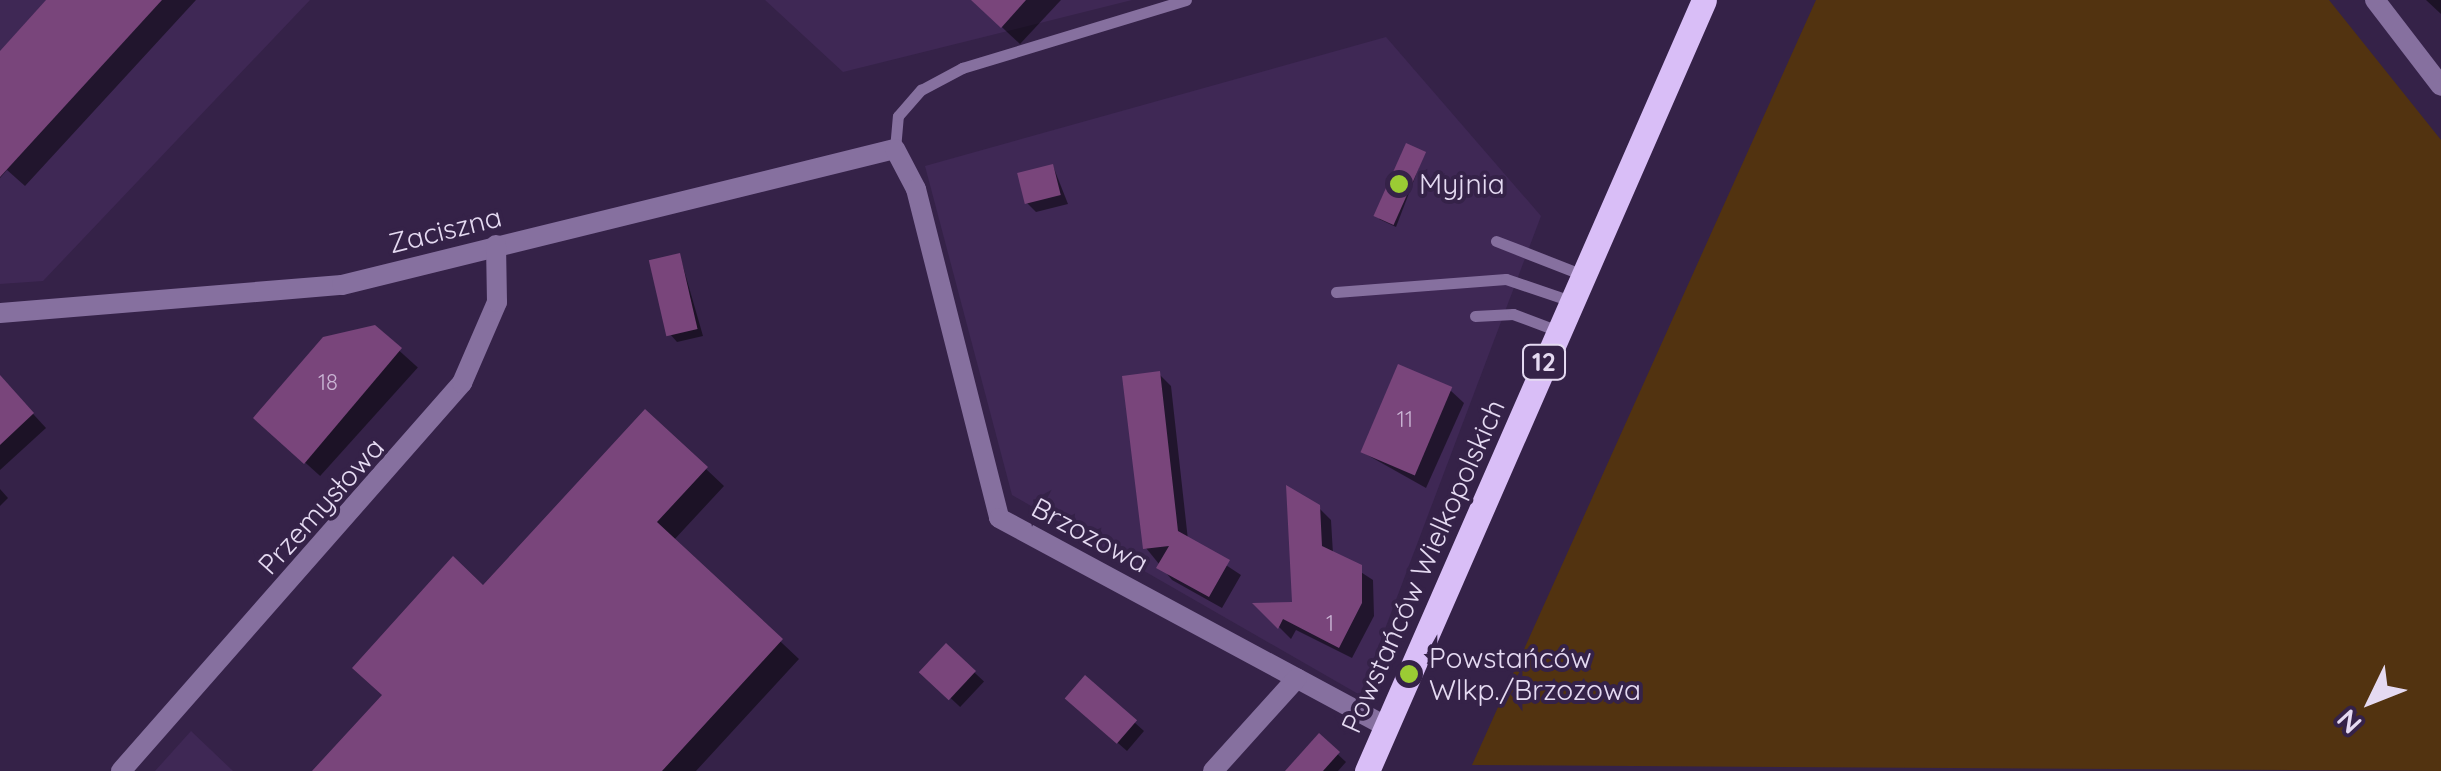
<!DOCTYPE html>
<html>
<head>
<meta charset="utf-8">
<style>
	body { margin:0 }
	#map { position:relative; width:2441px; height:771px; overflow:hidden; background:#352248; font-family:Quicksand,sans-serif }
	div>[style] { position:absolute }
	.built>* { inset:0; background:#3f2855 }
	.green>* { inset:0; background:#523310 }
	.shadow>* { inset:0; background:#0007; transform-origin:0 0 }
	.building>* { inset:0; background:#79457b; transform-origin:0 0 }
	.service>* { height:11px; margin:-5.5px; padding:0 5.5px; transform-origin:5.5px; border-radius:5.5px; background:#86709f }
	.minor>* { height:20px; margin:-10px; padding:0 10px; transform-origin:10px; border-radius:10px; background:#86709f }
	.primary>* { height:25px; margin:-12.5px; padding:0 12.5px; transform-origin:12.5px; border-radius:12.5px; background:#d9bef7 }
	.dots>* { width:28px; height:28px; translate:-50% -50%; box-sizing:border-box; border:5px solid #352248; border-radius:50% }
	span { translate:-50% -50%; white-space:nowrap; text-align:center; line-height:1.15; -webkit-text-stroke:8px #352248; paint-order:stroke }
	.number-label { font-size:22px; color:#cab5d4 }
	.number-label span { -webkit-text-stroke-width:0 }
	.shield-label span { padding:2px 8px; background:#352248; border:2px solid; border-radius:8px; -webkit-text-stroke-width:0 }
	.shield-label { font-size:25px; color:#e5daf2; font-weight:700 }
	.poi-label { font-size:28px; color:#e5daf2 }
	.left { translate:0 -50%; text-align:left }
	.street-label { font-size:28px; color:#e5daf2 }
	.north { position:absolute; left:2321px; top:651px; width:100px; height:100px; -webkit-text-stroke:8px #352248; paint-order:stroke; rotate:227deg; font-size:28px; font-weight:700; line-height:40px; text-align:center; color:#e5daf2 }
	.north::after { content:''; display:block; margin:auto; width:35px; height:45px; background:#e5daf2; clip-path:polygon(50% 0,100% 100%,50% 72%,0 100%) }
</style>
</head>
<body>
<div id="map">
	<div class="built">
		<i style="clip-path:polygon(0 0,310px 0,43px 281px,0 284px)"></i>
		<i style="clip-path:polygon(765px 0,1132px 0,843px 72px)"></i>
		<i style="clip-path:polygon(1386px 37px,1541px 216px,1360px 695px,1012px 495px,925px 166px)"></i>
		<i style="clip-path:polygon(191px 731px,233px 771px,155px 771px)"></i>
	</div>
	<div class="green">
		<i style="clip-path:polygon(1816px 0,2329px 0,2441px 140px,2441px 771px,1472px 765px)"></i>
	</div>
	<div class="shadow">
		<i style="clip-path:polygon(50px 0,196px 0,25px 186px,7px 170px,0 178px,0 54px)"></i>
		<i style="clip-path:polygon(973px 0,1061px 0,1020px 44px)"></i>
		<i style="clip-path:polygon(2426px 0,2441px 0,2441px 14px)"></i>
		<i style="clip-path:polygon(1424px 154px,1396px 227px,1379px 219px)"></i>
		<i style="clip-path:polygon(1053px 166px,1068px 204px,1036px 212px,1027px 203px)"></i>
		<i style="clip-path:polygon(680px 256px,703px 336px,677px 342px,670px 334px)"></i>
		<i style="left:374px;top:328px;width:59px;height:146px;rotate:42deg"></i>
		<i style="clip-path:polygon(1159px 374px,1171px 386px,1188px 540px,1241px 575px,1222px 608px,1172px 580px,1146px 548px)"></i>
		<i style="clip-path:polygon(0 378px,46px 428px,0 470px)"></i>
		<i style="clip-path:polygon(1450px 390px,1464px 403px,1426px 488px,1362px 452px)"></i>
		<i style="clip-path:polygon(706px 469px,724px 486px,673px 541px,799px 659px,696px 771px,315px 771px)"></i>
		<i style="clip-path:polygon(0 489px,8px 498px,0 506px)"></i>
		<i style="clip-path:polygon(1318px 507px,1331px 520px,1333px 554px,1373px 580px,1374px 616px,1352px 658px,1296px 630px,1291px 639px,1257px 605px,1295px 604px)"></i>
		<i style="left:946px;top:646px;width:52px;height:35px;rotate:43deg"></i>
		<i style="clip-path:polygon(1086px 679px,1144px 731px,1127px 751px,1077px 707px)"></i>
		<i style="clip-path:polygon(1319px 737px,1346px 762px,1338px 771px,1288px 771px)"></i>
	</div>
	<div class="building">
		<i style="clip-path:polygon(46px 0,162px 0,0 177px,0 51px)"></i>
		<i style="clip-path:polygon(971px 0,1026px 0,1001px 28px)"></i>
		<i style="left:1406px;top:143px;width:22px;height:80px;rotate:24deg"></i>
		<i style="left:1053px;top:164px;width:32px;height:37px;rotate:76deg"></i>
		<i style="left:680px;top:253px;width:78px;height:32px;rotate:77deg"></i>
		<i style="clip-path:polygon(375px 325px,402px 348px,304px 464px,253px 418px,323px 337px)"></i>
		<i style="left:1398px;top:364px;width:59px;height:96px;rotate:23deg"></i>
		<i style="clip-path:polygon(1160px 371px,1178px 531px,1230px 560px,1209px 597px,1156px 568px,1169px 546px,1143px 549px,1122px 376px)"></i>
		<i style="clip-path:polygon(0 375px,34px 413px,0 445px)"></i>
		<i style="clip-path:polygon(645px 409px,708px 467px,657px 522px,783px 639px,662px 771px,312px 771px,382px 695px,352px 668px,453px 556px,483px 585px)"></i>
		<i style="clip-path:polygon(1286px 485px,1320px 505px,1322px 546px,1362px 565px,1362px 603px,1339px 648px,1283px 619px,1278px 629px,1252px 603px,1292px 602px)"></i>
		<i style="left:946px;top:643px;width:41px;height:40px;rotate:43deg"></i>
		<i style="left:1085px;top:675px;width:69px;height:31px;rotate:41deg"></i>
		<i style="clip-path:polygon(1319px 733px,1340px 752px,1323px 771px,1285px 771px)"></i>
	</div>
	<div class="service">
		<i style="left:895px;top:149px;width:33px;rotate:-85deg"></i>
		<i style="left:898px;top:116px;width:35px;rotate:-49deg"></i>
		<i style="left:921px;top:90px;width:47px;rotate:-28.2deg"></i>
		<i style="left:962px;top:68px;width:234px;rotate:-16.9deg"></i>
		<i style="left:1496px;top:241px;width:93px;rotate:21.3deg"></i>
		<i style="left:1336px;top:292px;width:170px;rotate:-4.4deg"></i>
		<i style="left:1506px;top:279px;width:69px;rotate:18.7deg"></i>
		<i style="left:1475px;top:316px;width:38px;rotate:-3deg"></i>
		<i style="left:1513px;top:314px;width:48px;rotate:20.7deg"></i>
	</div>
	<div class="minor">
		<i style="left:2375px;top:0;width:108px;rotate:52.5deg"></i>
		<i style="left:0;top:313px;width:343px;rotate:-4.7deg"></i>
		<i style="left:342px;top:285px;width:569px;rotate:-13.82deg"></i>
		<i style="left:895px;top:149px;width:45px;rotate:62.3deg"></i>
		<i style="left:916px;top:189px;width:339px;rotate:75.8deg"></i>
		<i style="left:999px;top:518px;width:439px;rotate:28.3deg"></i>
		<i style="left:121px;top:771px;width:517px;rotate:-48.69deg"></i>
		<i style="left:462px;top:383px;width:88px;rotate:-66.6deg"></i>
		<i style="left:497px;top:302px;width:57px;rotate:-91deg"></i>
		<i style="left:1213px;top:771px;width:125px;rotate:-47.9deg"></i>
	</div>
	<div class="primary">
		<i style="left:1367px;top:771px;width:841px;rotate:-66.39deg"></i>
	</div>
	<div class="dots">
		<i style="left:1399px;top:184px;background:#9bcb34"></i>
		<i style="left:1409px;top:674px;background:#9bcb34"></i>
	</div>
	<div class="number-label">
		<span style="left:328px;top:383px">18</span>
		<span style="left:1405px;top:420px">11</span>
		<span style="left:1330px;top:624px">1</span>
	</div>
	<div class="shield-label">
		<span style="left:1544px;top:362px">12</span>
	</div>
	<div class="poi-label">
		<span class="left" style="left:1419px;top:184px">Myjnia</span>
		<span class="left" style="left:1429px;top:674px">Powstańców<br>Wlkp./Brzozowa</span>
	</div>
	<div class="street-label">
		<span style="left:445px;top:230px;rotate:-14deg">Zaciszna</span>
		<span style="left:321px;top:506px;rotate:-48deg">Przemysłowa</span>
		<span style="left:1090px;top:535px;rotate:28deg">Brzozowa</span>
		<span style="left:1423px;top:566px;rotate:-66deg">Powstańców Wielkopolskich</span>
	</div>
	<div class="north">N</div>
</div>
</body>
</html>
